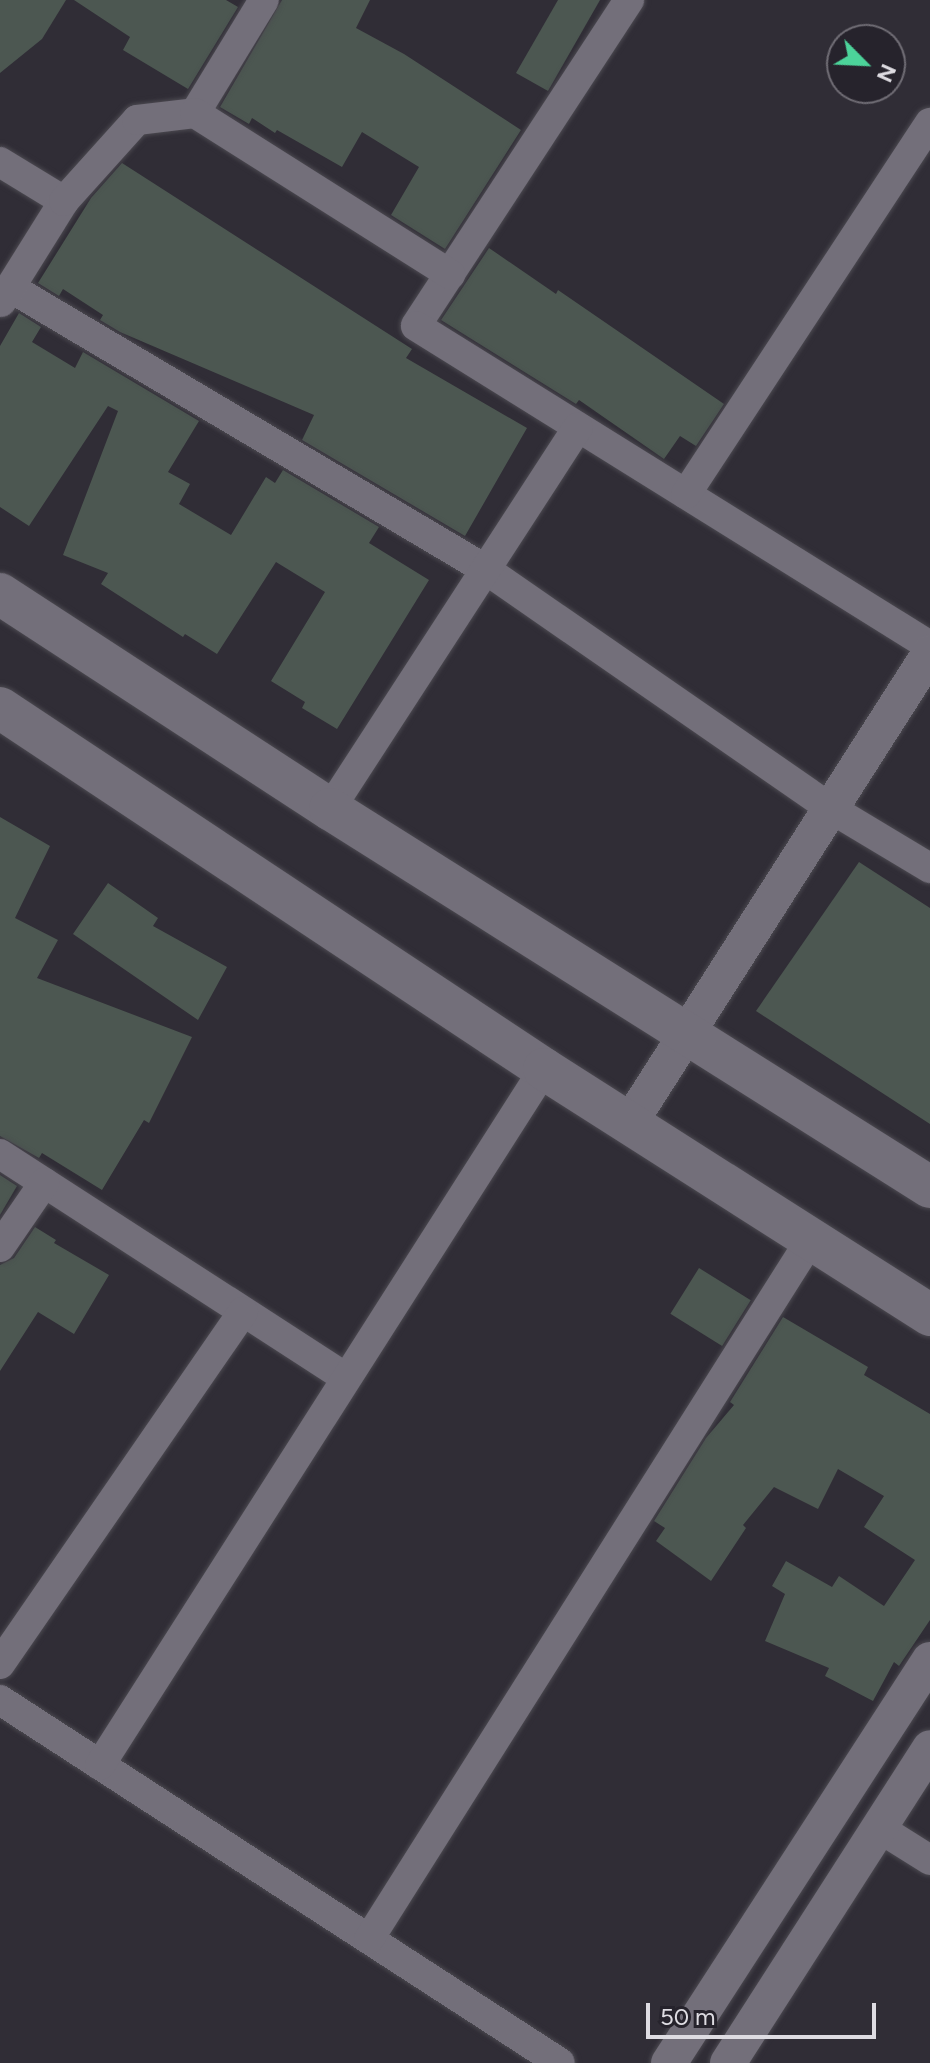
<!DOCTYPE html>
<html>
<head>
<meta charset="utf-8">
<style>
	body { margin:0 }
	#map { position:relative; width:930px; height:2063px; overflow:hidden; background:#302d36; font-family:Figtree,sans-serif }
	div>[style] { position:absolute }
	.building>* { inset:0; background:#4c5751; transform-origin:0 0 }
	.roads { filter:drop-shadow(0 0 2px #4b4950) drop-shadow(0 0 2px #4b4950) }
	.minor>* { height:30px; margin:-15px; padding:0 15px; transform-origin:15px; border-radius:15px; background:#736f7a }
	.tertiary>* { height:36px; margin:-18px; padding:0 18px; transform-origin:18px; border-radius:18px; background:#736f7a }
	.secondary>* { height:42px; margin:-21px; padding:0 21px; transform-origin:21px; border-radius:21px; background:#736f7a }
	span { translate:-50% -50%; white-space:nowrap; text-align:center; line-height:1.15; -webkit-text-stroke:6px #26232c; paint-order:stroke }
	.north { position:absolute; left:826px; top:24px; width:80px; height:80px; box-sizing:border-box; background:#26232c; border:2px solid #706d75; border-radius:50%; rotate:114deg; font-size:22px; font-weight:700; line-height:32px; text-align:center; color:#dedce2 }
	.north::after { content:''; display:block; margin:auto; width:28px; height:36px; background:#4cd39a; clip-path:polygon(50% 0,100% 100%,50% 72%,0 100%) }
	.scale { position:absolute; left:646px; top:2003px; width:230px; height:36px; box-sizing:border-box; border:4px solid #dedce2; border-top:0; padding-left:10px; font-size:24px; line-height:28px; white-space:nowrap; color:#dedce2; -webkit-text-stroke:6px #26232c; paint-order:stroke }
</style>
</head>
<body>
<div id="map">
	<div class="building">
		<i style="clip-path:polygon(0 0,66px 0,42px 39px,0 73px)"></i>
		<i style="clip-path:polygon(74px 0,226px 0,238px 7px,188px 89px,123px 50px,130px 37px)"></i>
		<i style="clip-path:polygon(282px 0,370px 0,356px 28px,404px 54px,521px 130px,445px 249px,391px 215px,419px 167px,362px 132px,342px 167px,277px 130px,275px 133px,252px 118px,249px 124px,220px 107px)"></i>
		<i style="clip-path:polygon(558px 0,600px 0,548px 91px,516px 73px)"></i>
		<i style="clip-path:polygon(122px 163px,412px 349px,406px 358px,527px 428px,465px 536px,302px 440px,314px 415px,120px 332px,100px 320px,103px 315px,63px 289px,59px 296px,38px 283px,91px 198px)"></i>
		<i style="clip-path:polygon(489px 248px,556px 294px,558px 290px,724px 404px,696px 446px,680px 436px,664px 459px,579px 400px,576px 404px,441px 320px)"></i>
		<i style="clip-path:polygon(19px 313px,41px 327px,32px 342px,75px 368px,83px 352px,199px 421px,168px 472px,190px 484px,179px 504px,231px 535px,266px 477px,275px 483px,283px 470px,379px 527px,369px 543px,429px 580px,337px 729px,302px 708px,305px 702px,271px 681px,325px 592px,276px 562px,217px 654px,185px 634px,183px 637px,101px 584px,108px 573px,63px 555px,118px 411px,108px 406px,29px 526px,0 507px,0 346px)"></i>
		<i style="clip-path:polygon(0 817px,50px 846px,15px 918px,58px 940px,37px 978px,192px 1037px,149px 1123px,144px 1120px,102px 1190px,42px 1153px,39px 1158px,0 1136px)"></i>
		<i style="clip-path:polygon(859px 862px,930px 908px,930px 1124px,756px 1011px)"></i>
		<i style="clip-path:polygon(108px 883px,158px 918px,153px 926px,227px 967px,198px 1020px,73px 934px)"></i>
		<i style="clip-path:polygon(0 1175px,17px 1186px,0 1215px)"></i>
		<i style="clip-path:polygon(35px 1227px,56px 1240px,54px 1243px,109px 1275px,74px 1334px,38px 1312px,0 1371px,0 1265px,14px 1258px)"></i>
		<i style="left:699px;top:1268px;width:61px;height:54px;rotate:32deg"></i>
		<i style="clip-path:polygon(783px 1317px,868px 1367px,864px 1375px,930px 1414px,930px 1620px,899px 1666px,894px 1662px,873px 1701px,825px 1676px,829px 1668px,765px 1641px,785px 1594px,772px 1586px,786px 1561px,832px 1587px,839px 1576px,884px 1606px,915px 1560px,864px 1527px,884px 1496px,838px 1469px,818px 1509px,774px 1487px,743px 1525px,746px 1528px,711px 1581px,656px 1541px,665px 1528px,654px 1521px,706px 1438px,734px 1405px,730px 1402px)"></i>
	</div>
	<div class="roads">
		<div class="minor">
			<i style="left:629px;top:0;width:389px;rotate:123.2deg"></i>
			<i style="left:416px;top:326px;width:605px;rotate:31.91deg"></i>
			<i style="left:195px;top:113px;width:132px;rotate:-58.6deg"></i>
			<i style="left:0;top:162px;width:75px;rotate:31.4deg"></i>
			<i style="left:11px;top:288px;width:551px;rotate:30.66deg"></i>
			<i style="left:485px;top:569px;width:420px;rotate:34.7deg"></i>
			<i style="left:830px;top:808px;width:117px;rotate:31deg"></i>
			<i style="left:1px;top:302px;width:119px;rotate:-58deg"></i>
			<i style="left:64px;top:201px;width:109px;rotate:-48deg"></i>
			<i style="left:137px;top:120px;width:58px;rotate:-6.9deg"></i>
			<i style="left:195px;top:113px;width:302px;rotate:32.3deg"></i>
			<i style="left:686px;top:494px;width:444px;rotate:-56.7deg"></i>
			<i style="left:330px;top:809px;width:455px;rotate:-57deg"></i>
			<i style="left:0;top:1154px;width:412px;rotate:32.9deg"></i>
			<i style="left:0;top:1247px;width:78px;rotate:-55.5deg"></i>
			<i style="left:0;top:1664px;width:428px;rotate:-55.4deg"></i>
			<i style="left:0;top:1700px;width:667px;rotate:32.95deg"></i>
			<i style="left:100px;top:1765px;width:826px;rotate:-57.46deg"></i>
			<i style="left:879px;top:1828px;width:60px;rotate:32.1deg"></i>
			<i style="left:369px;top:1939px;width:828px;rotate:-57.73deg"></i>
		</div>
		<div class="tertiary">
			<i style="left:629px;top:1124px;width:559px;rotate:-57.42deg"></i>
			<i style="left:669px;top:2063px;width:480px;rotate:-57.1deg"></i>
			<i style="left:728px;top:2063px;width:374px;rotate:-57.3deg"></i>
		</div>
		<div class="secondary">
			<i style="left:0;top:594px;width:394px;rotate:33.1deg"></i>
			<i style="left:330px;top:809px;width:709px;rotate:32.21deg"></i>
			<i style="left:0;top:708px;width:653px;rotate:33.57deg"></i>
			<i style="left:544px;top:1069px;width:458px;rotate:32.5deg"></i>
		</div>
	</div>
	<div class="north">N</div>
	<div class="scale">50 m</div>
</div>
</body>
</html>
